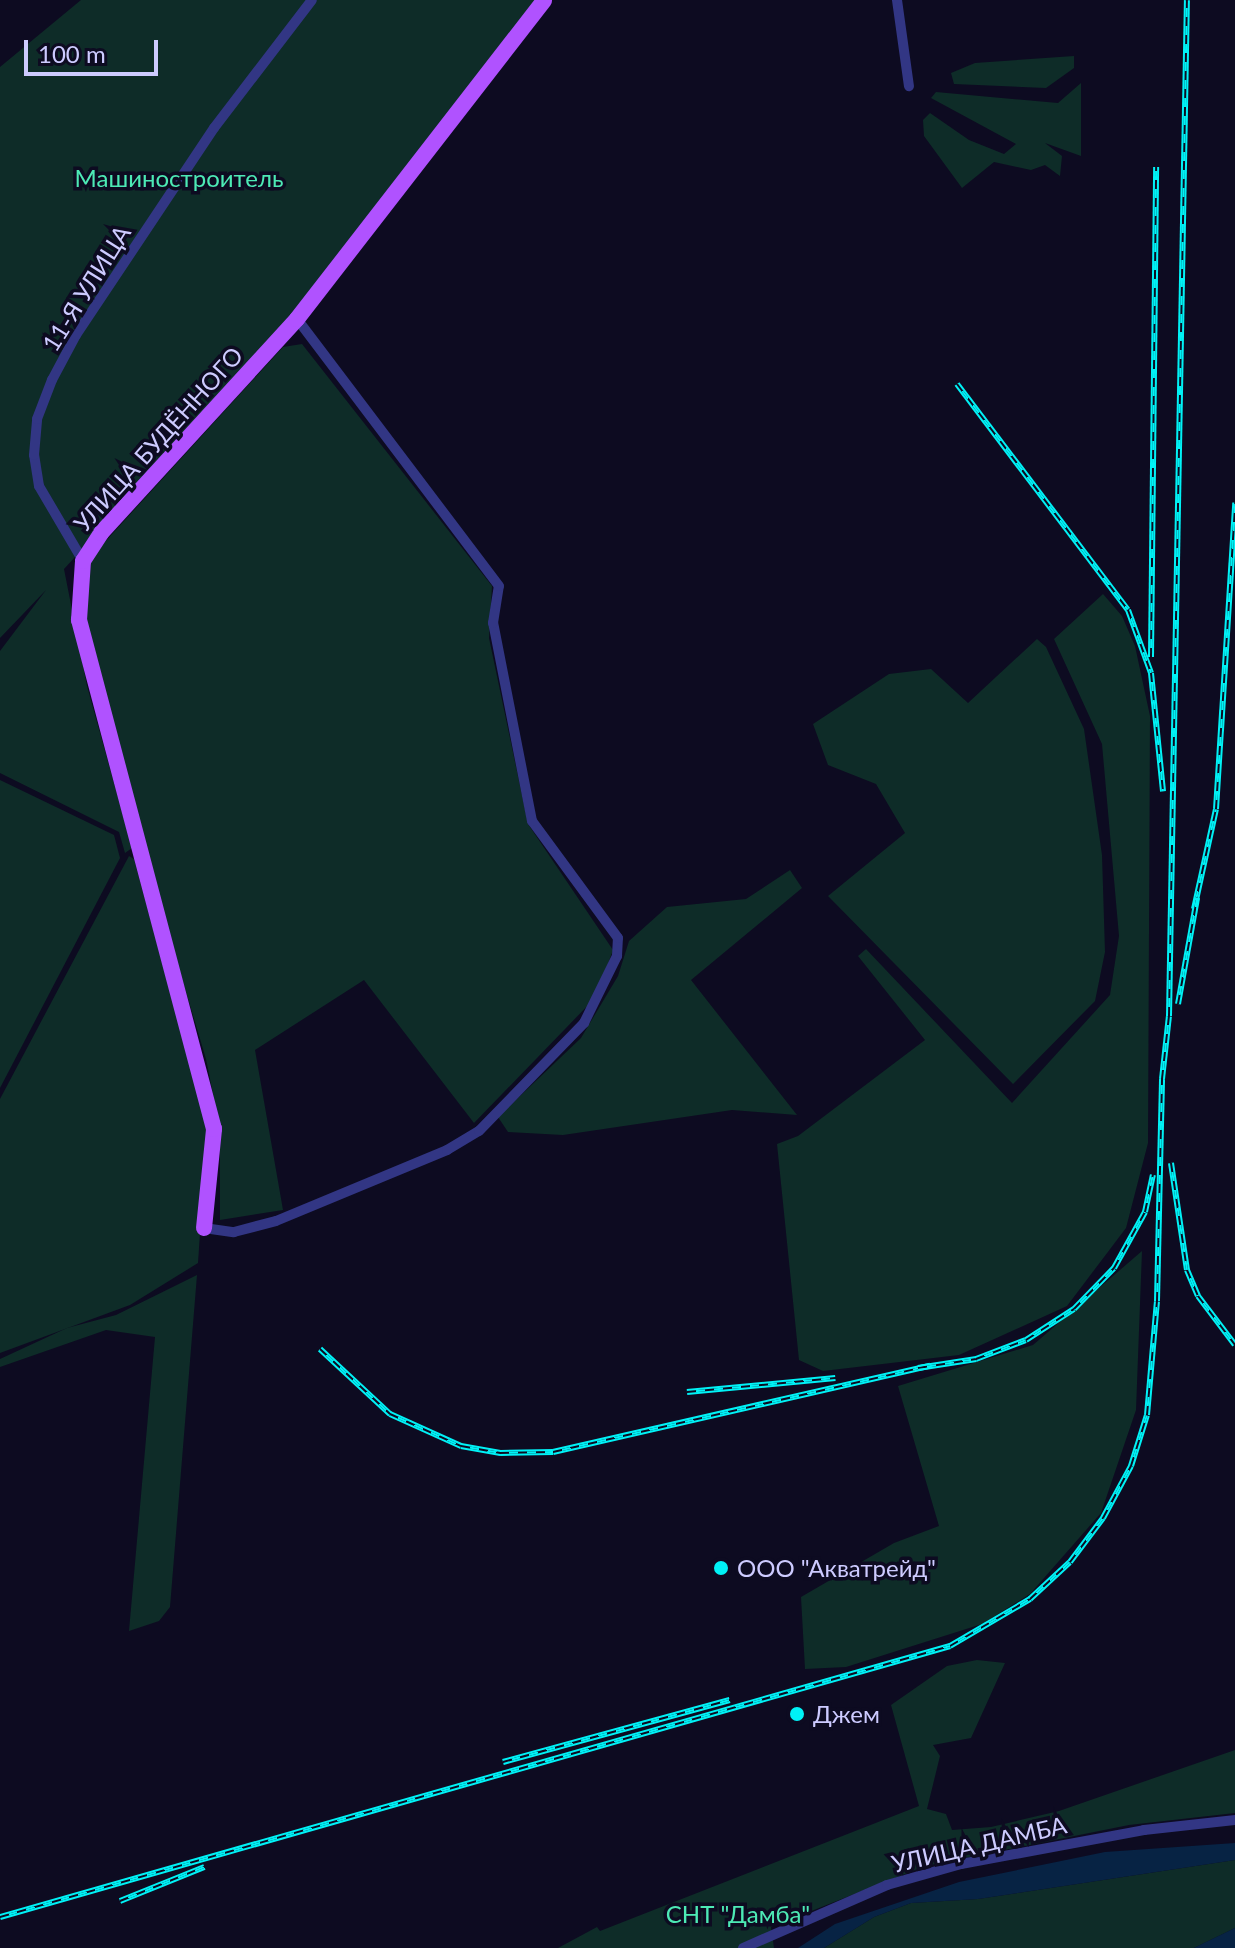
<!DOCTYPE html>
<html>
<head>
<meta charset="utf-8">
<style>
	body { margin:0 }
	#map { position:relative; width:1235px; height:1948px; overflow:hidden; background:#0d0b21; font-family:Lato,sans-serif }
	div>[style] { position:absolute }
	.green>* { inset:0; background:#0e2c28 }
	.water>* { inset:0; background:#072344 }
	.street>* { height:10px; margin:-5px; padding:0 5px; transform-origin:5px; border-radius:5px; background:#323684 }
	.primary>* { height:16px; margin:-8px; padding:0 8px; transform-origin:8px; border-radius:8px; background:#b052ff }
	.rail>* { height:6px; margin-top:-3px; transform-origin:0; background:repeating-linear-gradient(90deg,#0d0b21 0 9px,#00f2f6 0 18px); box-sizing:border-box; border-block:2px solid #00f2f6 }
	.dots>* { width:22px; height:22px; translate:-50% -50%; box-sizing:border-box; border:4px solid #0d0b21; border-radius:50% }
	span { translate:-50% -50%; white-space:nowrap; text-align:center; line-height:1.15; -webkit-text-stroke:7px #0d0b21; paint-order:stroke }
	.park-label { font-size:24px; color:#4de9b5 }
	.street-label { font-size:24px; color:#cdcbff }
	.poi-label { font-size:24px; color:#cdcbff }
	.left { translate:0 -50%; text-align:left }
	.scale { position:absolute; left:24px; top:40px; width:134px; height:36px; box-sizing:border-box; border:4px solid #cdcbff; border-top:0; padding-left:10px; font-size:24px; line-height:28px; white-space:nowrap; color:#cdcbff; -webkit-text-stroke:6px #0d0b21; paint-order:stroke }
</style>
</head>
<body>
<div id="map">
	<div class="green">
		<i style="clip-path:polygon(81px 0,536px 0,298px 316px,64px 569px,87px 686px,132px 848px,125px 853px,119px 832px,0 773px,0 651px,46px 590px,0 638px,0 67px)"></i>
		<i style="clip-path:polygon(1074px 56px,1074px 68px,1046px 88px,954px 84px,951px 73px,975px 63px)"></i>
		<i style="clip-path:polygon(1081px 83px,1081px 156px,1045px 143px,1062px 156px,1060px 176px,1045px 165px,1031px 170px,994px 162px,962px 188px,924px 136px,923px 120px,930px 113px,969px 140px,1004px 154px,1016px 144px,931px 98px,936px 92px,1058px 103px)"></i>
		<i style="clip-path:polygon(302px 344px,492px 586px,489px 638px,528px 824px,613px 950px,596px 997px,474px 1123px,364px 980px,255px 1050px,283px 1210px,220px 1220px,220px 1129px,206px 1059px,139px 834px,83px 611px,92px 556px,283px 347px)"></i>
		<i style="clip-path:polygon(1103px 594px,1122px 616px,1135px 646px,1150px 716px,1148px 1143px,1126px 1228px,1067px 1306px,959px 1355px,823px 1371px,799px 1360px,777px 1144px,798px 1136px,925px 1040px,858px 956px,866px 949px,1012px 1103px,1110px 995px,1119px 936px,1102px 744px,1054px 639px)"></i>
		<i style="clip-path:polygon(1037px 639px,1046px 647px,1084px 729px,1102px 855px,1105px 952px,1095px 1001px,1013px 1084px,828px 896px,905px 833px,876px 784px,828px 765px,813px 724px,889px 674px,931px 669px,968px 703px)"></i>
		<i style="clip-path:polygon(0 780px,114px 835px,120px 858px,0 1088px)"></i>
		<i style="clip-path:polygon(129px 856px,134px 859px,207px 1128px,198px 1263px,130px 1305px,0 1353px,0 1099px)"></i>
		<i style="clip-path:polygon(790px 870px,802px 888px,691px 980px,797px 1115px,732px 1110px,563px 1135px,508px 1132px,498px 1117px,581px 1038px,618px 976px,629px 941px,667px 907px,746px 899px)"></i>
		<i style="clip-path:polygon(1142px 1251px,1136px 1410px,1101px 1513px,1030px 1594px,982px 1624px,846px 1667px,805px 1669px,801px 1597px,894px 1543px,939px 1526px,898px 1386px,1033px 1345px)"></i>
		<i style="clip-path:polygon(197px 1275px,170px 1607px,159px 1621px,129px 1631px,155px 1337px,106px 1330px,0 1367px,0 1359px,67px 1328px,116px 1315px)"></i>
		<i style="clip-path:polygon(977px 1660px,1005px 1663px,971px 1738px,933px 1745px,940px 1756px,927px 1809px,946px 1814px,952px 1830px,991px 1827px,1059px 1811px,1235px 1750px,1235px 1813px,1129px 1825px,925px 1866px,771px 1927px,774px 1948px,558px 1948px,597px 1927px,600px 1931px,919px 1806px,891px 1705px,947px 1666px)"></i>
		<i style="clip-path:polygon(1235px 1860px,1235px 1928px,1194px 1948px,824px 1948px,874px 1917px,911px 1903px,978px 1899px)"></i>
	</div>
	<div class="water">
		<i style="clip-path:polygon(1235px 1843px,1235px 1860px,978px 1899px,911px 1903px,874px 1917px,824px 1948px,798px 1948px,835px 1924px,959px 1882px,1105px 1852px)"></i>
		<i style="clip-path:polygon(1235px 1928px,1235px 1948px,1194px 1948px,1204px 1943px)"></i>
	</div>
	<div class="street">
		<i style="left:897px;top:0;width:87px;rotate:82.1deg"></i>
		<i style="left:83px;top:561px;width:87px;rotate:-120.4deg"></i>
		<i style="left:39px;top:486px;width:31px;rotate:-99deg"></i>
		<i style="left:34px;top:455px;width:36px;rotate:-85deg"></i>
		<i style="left:37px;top:419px;width:42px;rotate:-69deg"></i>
		<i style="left:52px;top:380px;width:51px;rotate:-61.9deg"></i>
		<i style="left:76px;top:335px;width:249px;rotate:-56.3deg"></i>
		<i style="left:214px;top:128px;width:161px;rotate:-52.6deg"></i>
		<i style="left:204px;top:1228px;width:30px;rotate:8deg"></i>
		<i style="left:234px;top:1232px;width:43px;rotate:-14.7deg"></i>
		<i style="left:276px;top:1221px;width:185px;rotate:-22.5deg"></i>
		<i style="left:447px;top:1150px;width:37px;rotate:-31deg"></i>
		<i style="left:479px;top:1131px;width:151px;rotate:-45.8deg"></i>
		<i style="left:584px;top:1023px;width:75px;rotate:-63.8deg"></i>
		<i style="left:617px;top:956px;width:18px;rotate:-87deg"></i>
		<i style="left:618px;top:938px;width:145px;rotate:-126.3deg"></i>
		<i style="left:532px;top:821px;width:202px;rotate:-101.1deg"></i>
		<i style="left:493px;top:623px;width:37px;rotate:-81deg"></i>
		<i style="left:499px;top:586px;width:335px;rotate:-127.1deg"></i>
		<i style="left:743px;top:1948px;width:157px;rotate:-23.6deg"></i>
		<i style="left:887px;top:1885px;width:77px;rotate:-15.8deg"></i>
		<i style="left:961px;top:1864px;width:186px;rotate:-10.5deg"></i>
		<i style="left:1144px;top:1830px;width:92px;rotate:-6.3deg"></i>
	</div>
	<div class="primary">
		<i style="left:204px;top:1228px;width:100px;rotate:-84.2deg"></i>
		<i style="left:214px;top:1129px;width:527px;rotate:-104.85deg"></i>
		<i style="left:79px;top:620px;width:59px;rotate:-86.1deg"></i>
		<i style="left:83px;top:561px;width:33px;rotate:-57deg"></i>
		<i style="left:101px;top:533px;width:290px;rotate:-47.5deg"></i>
		<i style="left:297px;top:319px;width:403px;rotate:-52.2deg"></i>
	</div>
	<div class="rail">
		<i style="left:957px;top:384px;width:283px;rotate:52.9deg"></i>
		<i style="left:1128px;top:610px;width:67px;rotate:69.9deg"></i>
		<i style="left:1151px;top:673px;width:119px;rotate:84.2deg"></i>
		<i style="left:1151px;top:657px;width:490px;rotate:-89.4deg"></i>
		<i style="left:1194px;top:909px;width:102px;rotate:-77.6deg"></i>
		<i style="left:1216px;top:809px;width:307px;rotate:-86.4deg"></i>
		<i style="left:1178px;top:1004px;width:108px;rotate:-79.8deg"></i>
		<i style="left:1171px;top:1163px;width:108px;rotate:81.5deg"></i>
		<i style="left:1187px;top:1270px;width:28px;rotate:67deg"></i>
		<i style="left:1198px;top:1296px;width:61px;rotate:52.9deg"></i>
		<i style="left:320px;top:1349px;width:96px;rotate:42.9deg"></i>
		<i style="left:390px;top:1414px;width:78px;rotate:24.3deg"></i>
		<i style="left:461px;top:1446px;width:40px;rotate:10deg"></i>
		<i style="left:500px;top:1453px;width:53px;rotate:-1.1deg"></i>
		<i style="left:553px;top:1452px;width:387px;rotate:-12.9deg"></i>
		<i style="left:918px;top:1368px;width:59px;rotate:-8.8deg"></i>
		<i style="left:976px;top:1359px;width:53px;rotate:-20.8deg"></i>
		<i style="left:1026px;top:1340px;width:57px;rotate:-32.9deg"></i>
		<i style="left:1074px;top:1309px;width:57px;rotate:-45.7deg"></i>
		<i style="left:1114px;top:1268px;width:64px;rotate:-61deg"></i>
		<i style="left:1145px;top:1212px;width:38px;rotate:-78deg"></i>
		<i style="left:687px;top:1392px;width:149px;rotate:-5.4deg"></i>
		<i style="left:503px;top:1762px;width:235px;rotate:-15.3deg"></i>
		<i style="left:120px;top:1901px;width:91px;rotate:-22deg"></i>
		<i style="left:0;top:1917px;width:988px;rotate:-15.92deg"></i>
		<i style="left:950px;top:1646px;width:93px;rotate:-30.4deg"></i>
		<i style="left:1030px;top:1599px;width:54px;rotate:-42.8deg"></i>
		<i style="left:1070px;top:1562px;width:55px;rotate:-53.1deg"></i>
		<i style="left:1103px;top:1518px;width:59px;rotate:-61.7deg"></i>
		<i style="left:1131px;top:1466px;width:53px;rotate:-72.6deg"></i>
		<i style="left:1147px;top:1415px;width:114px;rotate:-85deg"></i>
		<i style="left:1157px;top:1301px;width:222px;rotate:-88.7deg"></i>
		<i style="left:1162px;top:1079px;width:63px;rotate:-83.7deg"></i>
		<i style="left:1169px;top:1016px;width:1016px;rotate:-88.99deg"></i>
	</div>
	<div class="dots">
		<i style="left:721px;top:1568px;background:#00f2f6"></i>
		<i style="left:797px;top:1714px;background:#00f2f6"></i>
	</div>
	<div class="park-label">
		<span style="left:179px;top:178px">Машиностроитель</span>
		<span style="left:738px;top:1914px">СНТ "Дамба"</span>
	</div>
	<div class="street-label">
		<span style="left:86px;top:288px;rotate:-58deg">11-Я УЛИЦА</span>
		<span style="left:158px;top:439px;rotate:-48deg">УЛИЦА БУДЁННОГО</span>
		<span style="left:979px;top:1844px;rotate:-13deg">УЛИЦА ДАМБА</span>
	</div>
	<div class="poi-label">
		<span class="left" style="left:737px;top:1568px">ООО "Акватрейд"</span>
		<span class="left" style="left:813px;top:1714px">Джем</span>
	</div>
	<div class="scale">100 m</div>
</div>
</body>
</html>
